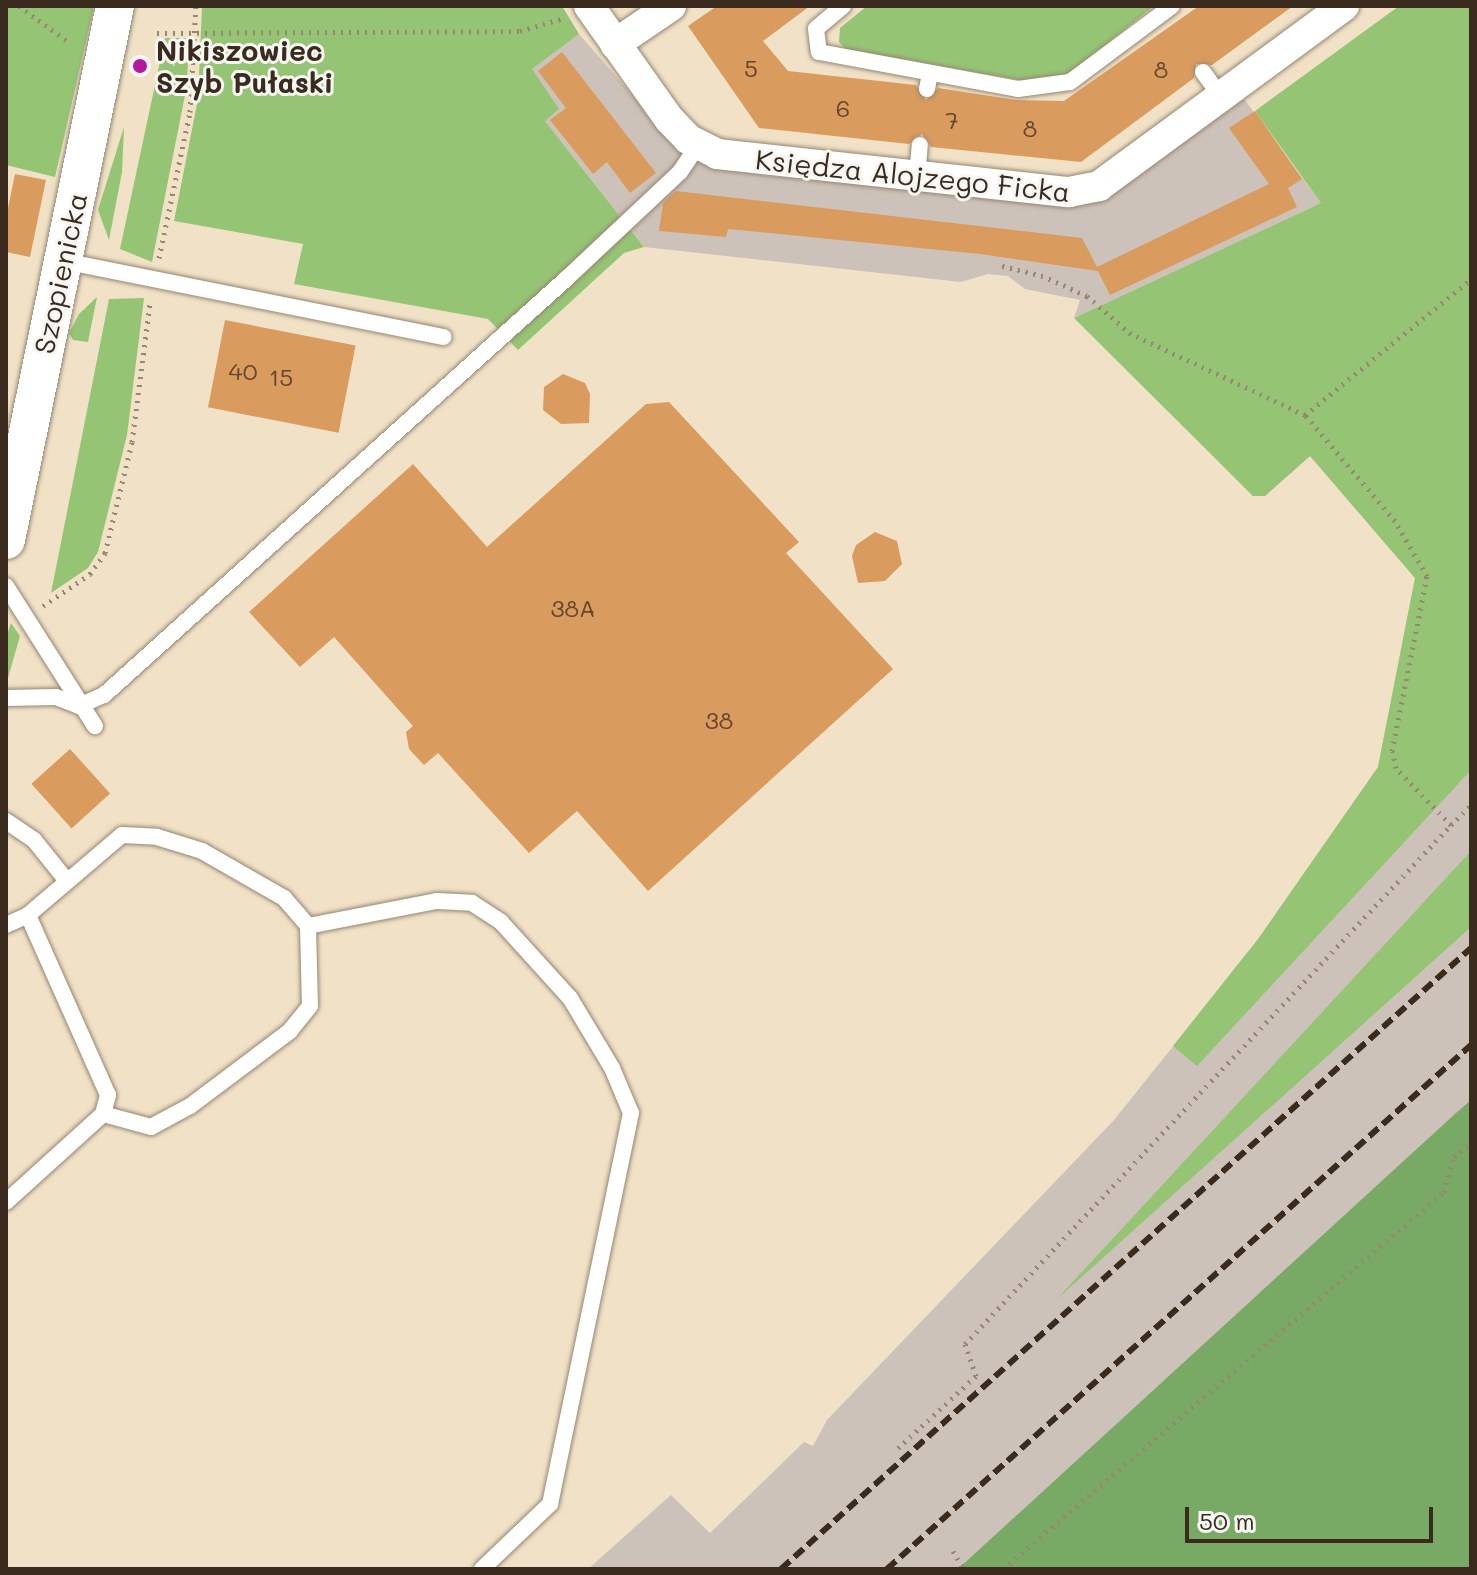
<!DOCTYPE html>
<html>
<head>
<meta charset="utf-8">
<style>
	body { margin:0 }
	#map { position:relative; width:1477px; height:1575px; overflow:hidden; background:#f1e2c7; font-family:Mali,sans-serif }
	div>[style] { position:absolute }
	.industrial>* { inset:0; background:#cdc2b9 }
	.green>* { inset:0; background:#95c574 }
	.forest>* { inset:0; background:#78aa66 }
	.building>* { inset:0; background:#da9b5e; transform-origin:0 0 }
	.path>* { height:5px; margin-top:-2.5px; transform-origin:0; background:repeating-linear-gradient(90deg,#968672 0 2px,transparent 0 8px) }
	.roads { filter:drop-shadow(0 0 2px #968672) drop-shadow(0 0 2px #968672) }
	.service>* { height:16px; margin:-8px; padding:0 8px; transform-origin:8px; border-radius:8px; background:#fff }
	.minor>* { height:30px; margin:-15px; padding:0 15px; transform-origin:15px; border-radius:15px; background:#fff }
	.tertiary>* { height:38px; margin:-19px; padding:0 19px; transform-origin:19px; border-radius:19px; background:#fff }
	.rail>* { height:6px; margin-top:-3px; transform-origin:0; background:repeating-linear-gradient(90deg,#3b2a1e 0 12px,transparent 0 18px) }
	.dots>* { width:22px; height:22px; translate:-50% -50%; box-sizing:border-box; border:4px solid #f6f6f2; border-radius:50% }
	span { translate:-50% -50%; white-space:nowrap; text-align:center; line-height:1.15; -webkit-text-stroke:6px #f6f6f2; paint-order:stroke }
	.number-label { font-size:24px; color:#63462e }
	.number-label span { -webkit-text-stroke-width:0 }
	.poi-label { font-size:28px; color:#3b2a1e; font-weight:700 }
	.left { translate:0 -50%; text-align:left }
	.street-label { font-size:28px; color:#3b2a1e }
	.frame { position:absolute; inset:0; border:8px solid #3b2a1e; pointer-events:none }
	.scale { position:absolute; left:1185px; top:1507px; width:248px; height:36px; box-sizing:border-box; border:4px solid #3b2a1e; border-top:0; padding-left:10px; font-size:24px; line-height:28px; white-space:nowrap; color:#3b2a1e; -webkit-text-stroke:6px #f6f6f2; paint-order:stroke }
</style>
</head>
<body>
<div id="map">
	<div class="industrial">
		<i style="clip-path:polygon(579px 34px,683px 153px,767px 176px,1103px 199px,1244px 99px,1321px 203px,1074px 318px,1080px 300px,1025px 289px,1008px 276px,988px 274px,961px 282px,644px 247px,545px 121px,531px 69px)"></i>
		<i style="clip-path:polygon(1471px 153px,1471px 1124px,974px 1569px,588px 1569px,671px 1495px,710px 1533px,804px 1442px,813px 1446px,827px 1420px,1114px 1120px,1258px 940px,1378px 767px,1415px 578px,1310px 456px,1265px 496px,1253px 496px,1220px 463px)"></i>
	</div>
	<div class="green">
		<i style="clip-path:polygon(6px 6px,94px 6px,55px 177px,6px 165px)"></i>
		<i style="clip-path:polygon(202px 6px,562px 6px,579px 34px,532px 69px,559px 109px,545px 121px,644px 247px,624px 253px,518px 350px,488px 319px,294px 284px,303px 244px,174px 221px,198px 99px)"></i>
		<i style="clip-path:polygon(867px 6px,1154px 6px,1066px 76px,1030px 82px,845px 49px,839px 42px,840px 28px)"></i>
		<i style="clip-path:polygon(1399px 6px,1471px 6px,1471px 770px,1197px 1066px,1173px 1046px,1258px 939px,1378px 767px,1415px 578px,1310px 456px,1265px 496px,1253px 496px,1074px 318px,1321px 203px,1255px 111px)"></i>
		<i style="clip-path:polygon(165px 38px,189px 38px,187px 85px,152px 262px,120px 249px)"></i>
		<i style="clip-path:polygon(124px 127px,122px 172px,109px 240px,98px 210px)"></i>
		<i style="clip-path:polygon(97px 297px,88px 342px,73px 340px,69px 333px,79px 314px)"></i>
		<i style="clip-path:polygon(144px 298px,127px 435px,98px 552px,88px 568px,51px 593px,109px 299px)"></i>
		<i style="clip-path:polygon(11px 623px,20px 636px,6px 685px,6px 638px)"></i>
		<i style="clip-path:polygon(1471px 851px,1471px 927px,1056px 1300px)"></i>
	</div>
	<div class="forest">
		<i style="clip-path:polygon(1471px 1100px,1471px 1569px,958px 1569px,1456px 1113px)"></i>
	</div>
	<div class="building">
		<i style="clip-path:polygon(717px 6px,810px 6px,763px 41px,788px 71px,916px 85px,926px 100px,938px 88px,1016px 100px,1064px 101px,1199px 6px,1293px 6px,1212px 65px,1196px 64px,1194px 78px,1081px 162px,931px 147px,922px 134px,909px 144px,759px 128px,688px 26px)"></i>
		<i style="clip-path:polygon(562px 52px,656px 173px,630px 193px,607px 162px,593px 174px,550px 120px,566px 108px,538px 71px)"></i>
		<i style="clip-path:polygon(1255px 111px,1302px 179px,1288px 188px,1297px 207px,1110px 295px,1098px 271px,980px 254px,728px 229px,726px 237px,659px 231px,663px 203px,676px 191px,1082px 238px,1097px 267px,1269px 184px,1229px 128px)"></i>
		<i style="clip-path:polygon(15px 174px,46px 180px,30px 257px,6px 252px,6px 218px)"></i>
		<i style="left:225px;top:320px;width:133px;height:89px;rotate:11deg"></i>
		<i style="clip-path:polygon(563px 374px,585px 383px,590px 394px,589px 423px,561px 424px,543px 410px,544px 387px)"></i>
		<i style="clip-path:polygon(669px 402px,799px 542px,786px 553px,893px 669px,648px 891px,577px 811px,529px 853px,438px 753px,424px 765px,409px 749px,406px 732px,413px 726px,334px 637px,300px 667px,249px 612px,413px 464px,487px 547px,646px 404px)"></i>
		<i style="clip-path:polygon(875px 532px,897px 541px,902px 564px,885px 581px,858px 583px,852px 556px,856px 545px)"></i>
		<i style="left:70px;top:749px;width:60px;height:52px;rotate:48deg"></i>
	</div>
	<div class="path">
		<i style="left:19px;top:6px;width:63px;rotate:36deg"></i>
		<i style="left:157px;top:33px;width:363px;rotate:-0.3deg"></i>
		<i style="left:520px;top:31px;width:43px;rotate:-16.3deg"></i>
		<i style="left:159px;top:258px;width:149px;rotate:-78deg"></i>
		<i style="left:190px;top:112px;width:106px;rotate:-86.8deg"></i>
		<i style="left:1305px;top:415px;width:215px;rotate:-39.3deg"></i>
		<i style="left:43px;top:606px;width:57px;rotate:-34.2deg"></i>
		<i style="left:90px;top:574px;width:26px;rotate:-54deg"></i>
		<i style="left:105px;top:553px;width:114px;rotate:-76.3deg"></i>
		<i style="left:132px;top:442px;width:140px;rotate:-82.6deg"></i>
		<i style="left:1451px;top:825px;width:28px;rotate:-45deg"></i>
		<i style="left:898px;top:1448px;width:106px;rotate:-42.7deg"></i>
		<i style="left:976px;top:1376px;width:34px;rotate:-109deg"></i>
		<i style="left:965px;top:1344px;width:711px;rotate:-46.88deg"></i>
		<i style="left:1451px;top:825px;width:79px;rotate:-134deg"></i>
		<i style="left:1396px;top:768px;width:17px;rotate:-103deg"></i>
		<i style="left:1392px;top:751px;width:178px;rotate:-78.7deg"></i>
		<i style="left:1427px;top:576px;width:64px;rotate:-120.2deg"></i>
		<i style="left:1395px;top:521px;width:139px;rotate:-130.3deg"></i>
		<i style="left:1305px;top:415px;width:192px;rotate:-155deg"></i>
		<i style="left:1131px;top:334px;width:58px;rotate:-139.2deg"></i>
		<i style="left:1087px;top:296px;width:48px;rotate:-155.6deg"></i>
		<i style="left:1043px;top:276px;width:45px;rotate:-166deg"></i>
		<i style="left:953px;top:1551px;width:21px;rotate:59deg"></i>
		<i style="left:1003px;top:1569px;width:580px;rotate:-40.53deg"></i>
		<i style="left:1444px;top:1192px;width:36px;rotate:-74deg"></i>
		<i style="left:1454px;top:1157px;width:23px;rotate:-41deg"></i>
	</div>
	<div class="roads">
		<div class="service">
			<i style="left:843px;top:6px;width:35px;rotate:140deg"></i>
			<i style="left:816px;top:29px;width:23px;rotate:83deg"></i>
			<i style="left:819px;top:52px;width:202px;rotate:10.5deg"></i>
			<i style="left:1018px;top:89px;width:52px;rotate:-7.7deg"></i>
			<i style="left:1070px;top:82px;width:127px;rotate:-36.7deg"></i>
			<i style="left:1203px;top:72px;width:32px;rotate:54deg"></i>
			<i style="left:927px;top:89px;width:16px;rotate:-79deg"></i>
			<i style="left:917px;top:177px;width:32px;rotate:-85deg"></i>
			<i style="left:63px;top:261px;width:388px;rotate:11.3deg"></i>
			<i style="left:6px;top:586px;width:166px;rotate:57.6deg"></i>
			<i style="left:6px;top:698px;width:50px;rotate:-1.1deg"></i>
			<i style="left:56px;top:697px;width:25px;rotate:21deg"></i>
			<i style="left:79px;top:706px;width:27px;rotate:-24deg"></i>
			<i style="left:104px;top:695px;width:622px;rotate:-42deg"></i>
			<i style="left:566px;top:279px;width:156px;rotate:-43.2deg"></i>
			<i style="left:680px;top:172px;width:34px;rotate:-56deg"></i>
			<i style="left:6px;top:821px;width:34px;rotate:34deg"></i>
			<i style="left:34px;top:840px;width:53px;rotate:51.2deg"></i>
			<i style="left:6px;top:925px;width:24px;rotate:-24deg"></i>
			<i style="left:308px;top:926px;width:131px;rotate:-11deg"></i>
			<i style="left:437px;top:901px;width:35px;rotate:3deg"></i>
			<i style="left:472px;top:903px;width:35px;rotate:33deg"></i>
			<i style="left:501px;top:922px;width:103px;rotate:47.8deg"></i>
			<i style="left:570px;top:998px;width:82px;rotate:59deg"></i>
			<i style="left:612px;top:1068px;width:49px;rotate:67.1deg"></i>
			<i style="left:631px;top:1113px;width:399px;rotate:101.7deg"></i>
			<i style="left:550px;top:1504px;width:94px;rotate:136.3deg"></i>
			<i style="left:6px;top:1202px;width:131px;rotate:-42.2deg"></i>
			<i style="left:103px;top:1114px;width:20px;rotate:-75deg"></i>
			<i style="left:108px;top:1095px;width:197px;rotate:-114deg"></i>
			<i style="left:28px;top:915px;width:123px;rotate:-40.4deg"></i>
			<i style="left:122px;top:835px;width:35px;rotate:3deg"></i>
			<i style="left:157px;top:837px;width:47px;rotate:17.3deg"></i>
			<i style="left:202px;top:851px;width:95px;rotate:29.8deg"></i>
			<i style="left:284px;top:898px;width:37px;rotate:49deg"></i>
			<i style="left:308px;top:926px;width:80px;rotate:88.6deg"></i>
			<i style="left:310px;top:1006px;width:32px;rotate:129deg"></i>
			<i style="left:290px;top:1031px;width:125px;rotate:143.1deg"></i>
			<i style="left:190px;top:1106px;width:44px;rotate:151.7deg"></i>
			<i style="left:151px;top:1127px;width:50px;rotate:-164.8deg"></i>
		</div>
		<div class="minor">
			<i style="left:589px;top:6px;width:138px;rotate:54.7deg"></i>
			<i style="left:669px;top:119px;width:28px;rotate:46deg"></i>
			<i style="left:688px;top:139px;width:33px;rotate:27deg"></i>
			<i style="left:717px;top:154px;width:354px;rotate:6.2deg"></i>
			<i style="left:1069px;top:192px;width:31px;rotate:-11deg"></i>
			<i style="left:1099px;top:186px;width:304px;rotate:-36.3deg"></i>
			<i style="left:615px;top:44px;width:68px;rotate:-34.2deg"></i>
		</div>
		<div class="tertiary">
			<i style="left:6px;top:540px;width:545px;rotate:-78.46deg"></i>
		</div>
	</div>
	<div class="rail">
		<i style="left:781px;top:1569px;width:928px;rotate:-41.99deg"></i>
		<i style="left:887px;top:1569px;width:785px;rotate:-41.9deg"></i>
	</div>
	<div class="dots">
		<i style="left:140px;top:66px;background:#b5179e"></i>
	</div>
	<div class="number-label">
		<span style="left:751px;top:68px">5</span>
		<span style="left:1161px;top:69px">8</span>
		<span style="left:843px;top:108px">6</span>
		<span style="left:952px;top:120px">7</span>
		<span style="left:1030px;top:128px">8</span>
		<span style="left:243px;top:371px">40</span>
		<span style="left:281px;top:377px">15</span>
		<span style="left:573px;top:608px">38A</span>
		<span style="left:719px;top:720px">38</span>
	</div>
	<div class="poi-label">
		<span class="left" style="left:156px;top:66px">Nikiszowiec<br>Szyb Pułaski</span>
	</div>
	<div class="street-label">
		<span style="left:913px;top:175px;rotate:6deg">Księdza Alojzego Ficka</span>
		<span style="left:60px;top:273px;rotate:-78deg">Szopienicka</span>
	</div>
	<div class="frame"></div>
	<div class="scale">50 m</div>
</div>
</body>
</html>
